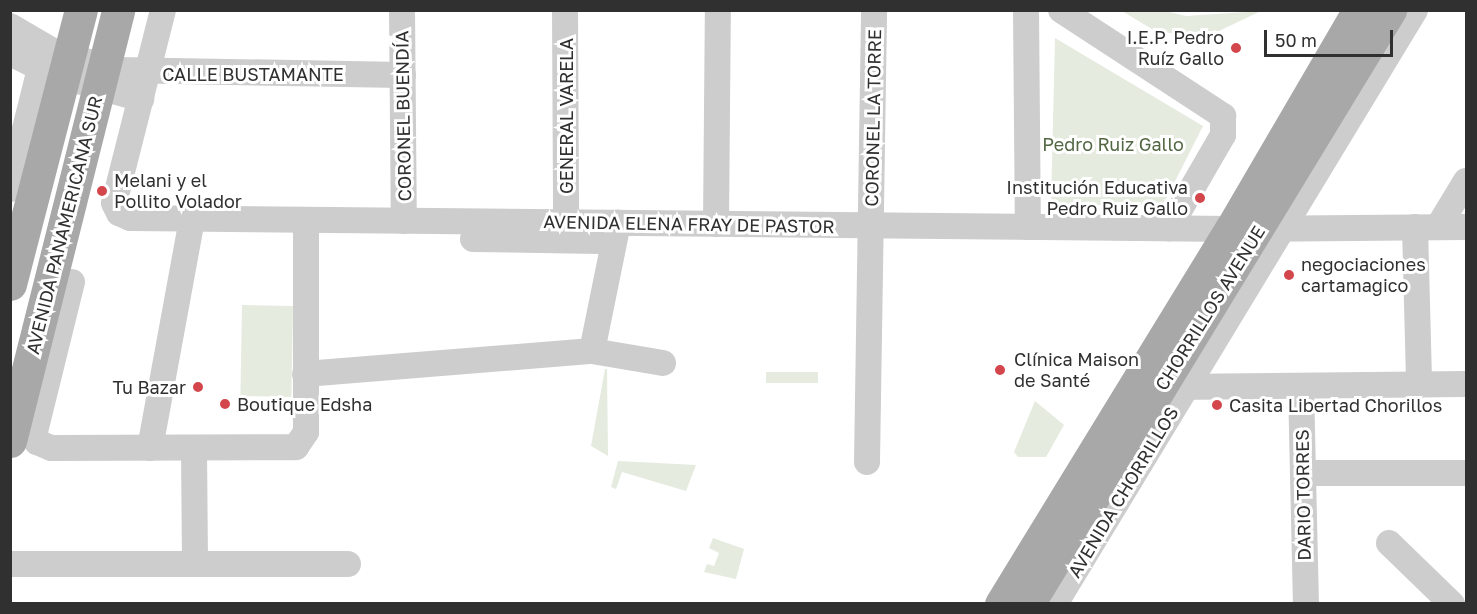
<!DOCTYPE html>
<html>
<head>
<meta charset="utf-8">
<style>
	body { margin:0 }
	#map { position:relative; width:1477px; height:614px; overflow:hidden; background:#fff; font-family:"Golos Text",sans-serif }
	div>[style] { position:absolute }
	.green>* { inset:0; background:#e5ebdf; transform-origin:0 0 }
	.minor>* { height:26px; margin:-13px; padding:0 13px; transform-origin:13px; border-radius:13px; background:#cdcdcd }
	.major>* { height:33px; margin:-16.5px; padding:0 16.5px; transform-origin:16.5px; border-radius:16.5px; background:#a8a8a8 }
	.dots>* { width:16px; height:16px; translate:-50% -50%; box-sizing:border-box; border:3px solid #fff; border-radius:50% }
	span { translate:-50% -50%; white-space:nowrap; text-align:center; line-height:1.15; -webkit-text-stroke:6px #fff; paint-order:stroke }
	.poi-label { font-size:18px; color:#303030 }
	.right { translate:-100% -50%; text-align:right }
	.left { translate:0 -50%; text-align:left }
	.street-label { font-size:18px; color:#303030 }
	.park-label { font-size:18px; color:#526742 }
	.frame { position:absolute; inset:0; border:12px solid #303030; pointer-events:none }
	.scale { position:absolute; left:1264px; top:30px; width:129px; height:27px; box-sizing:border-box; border:3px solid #303030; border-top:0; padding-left:8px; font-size:18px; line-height:21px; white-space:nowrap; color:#303030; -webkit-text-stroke:4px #fff; paint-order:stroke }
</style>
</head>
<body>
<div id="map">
	<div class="green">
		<i style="clip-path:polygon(1122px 11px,1165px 11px,1186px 16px,1261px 11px,1219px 31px,1170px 33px,1155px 31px)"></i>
		<i style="clip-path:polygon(1055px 38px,1203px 126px,1163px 205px,1051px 205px)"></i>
		<i style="left:242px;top:305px;width:51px;height:91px;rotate:1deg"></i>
		<i style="clip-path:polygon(605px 369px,607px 369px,608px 456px,591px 446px)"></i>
		<i style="left:766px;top:372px;width:52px;height:11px"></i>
		<i style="clip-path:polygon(1035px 401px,1064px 425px,1046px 457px,1018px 457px,1014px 452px)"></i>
		<i style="clip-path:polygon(618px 461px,696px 465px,686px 491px,622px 472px,616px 489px,611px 487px)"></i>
		<i style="clip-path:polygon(713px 538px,744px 549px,736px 579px,704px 572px,707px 564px,714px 566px,719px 553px,709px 548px)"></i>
	</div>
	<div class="minor">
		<i style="left:163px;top:10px;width:199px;rotate:104.2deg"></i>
		<i style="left:114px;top:203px;width:11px;rotate:63deg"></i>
		<i style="left:119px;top:213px;width:12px;rotate:24deg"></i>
		<i style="left:130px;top:218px;width:1101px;rotate:0.57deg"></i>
		<i style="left:1231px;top:229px;width:235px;rotate:-0.5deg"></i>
		<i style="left:402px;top:10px;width:211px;rotate:89.5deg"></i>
		<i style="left:565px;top:10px;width:212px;rotate:89.7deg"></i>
		<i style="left:1026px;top:10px;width:217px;rotate:89.5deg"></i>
		<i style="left:1061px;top:10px;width:194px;rotate:33.2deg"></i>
		<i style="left:1223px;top:116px;width:19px;rotate:90deg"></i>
		<i style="left:1223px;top:135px;width:108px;rotate:120.1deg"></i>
		<i style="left:10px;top:26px;width:53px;rotate:30.4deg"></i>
		<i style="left:56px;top:53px;width:64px;rotate:15.3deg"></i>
		<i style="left:118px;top:70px;width:285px;rotate:1deg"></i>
		<i style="left:10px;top:53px;width:45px;rotate:26.6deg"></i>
		<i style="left:50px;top:73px;width:95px;rotate:15.9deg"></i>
		<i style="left:10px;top:189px;width:124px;rotate:-76deg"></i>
		<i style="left:716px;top:224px;width:214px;rotate:-89.5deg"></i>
		<i style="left:1415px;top:227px;width:158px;rotate:88.5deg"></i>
		<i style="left:1438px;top:227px;width:54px;rotate:-58.7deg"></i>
		<i style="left:473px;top:239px;width:128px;rotate:0.9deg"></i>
		<i style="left:72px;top:282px;width:159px;rotate:103.9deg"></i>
		<i style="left:34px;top:436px;width:7px;rotate:63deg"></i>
		<i style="left:37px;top:442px;width:15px;rotate:23deg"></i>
		<i style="left:51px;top:448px;width:245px;rotate:-0.2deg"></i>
		<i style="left:296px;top:447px;width:18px;rotate:-56deg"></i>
		<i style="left:306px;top:432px;width:212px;rotate:-90deg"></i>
		<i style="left:592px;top:351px;width:131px;rotate:-78.5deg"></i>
		<i style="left:305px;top:374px;width:288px;rotate:-4.6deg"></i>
		<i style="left:592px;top:351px;width:72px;rotate:9.6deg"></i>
		<i style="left:1301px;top:386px;width:218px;rotate:88.7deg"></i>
		<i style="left:1173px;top:387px;width:293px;rotate:-0.6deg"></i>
		<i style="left:150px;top:448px;width:233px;rotate:-79.6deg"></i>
		<i style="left:194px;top:448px;width:116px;rotate:89.5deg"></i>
		<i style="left:867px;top:462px;width:452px;rotate:-89.1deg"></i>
		<i style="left:1303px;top:473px;width:163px"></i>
		<i style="left:1389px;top:543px;width:88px;rotate:44.1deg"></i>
		<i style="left:10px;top:564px;width:338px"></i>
		<i style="left:1055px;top:604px;width:695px;rotate:-58.78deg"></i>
	</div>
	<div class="major">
		<i style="left:10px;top:284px;width:283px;rotate:-75.5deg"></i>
		<i style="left:10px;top:441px;width:444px;rotate:-75.9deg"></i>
		<i style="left:1001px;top:604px;width:440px;rotate:-58.5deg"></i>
		<i style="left:1231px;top:229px;width:254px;rotate:-59.7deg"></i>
		<i style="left:1028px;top:604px;width:696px;rotate:-58.64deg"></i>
	</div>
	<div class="dots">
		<i style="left:1236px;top:48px;background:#d2464c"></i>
		<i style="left:102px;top:191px;background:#d2464c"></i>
		<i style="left:1200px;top:198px;background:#d2464c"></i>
		<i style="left:1289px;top:275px;background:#d2464c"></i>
		<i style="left:1000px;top:370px;background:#d2464c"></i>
		<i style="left:198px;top:387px;background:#d2464c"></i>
		<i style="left:225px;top:404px;background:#d2464c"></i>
		<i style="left:1217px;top:405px;background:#d2464c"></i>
	</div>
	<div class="poi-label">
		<span class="right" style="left:1224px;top:48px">I.E.P. Pedro<br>Ruíz Gallo</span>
		<span class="left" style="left:114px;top:191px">Melani y el<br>Pollito Volador</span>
		<span class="right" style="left:1188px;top:198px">Institución Educativa<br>Pedro Ruiz Gallo</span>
		<span class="left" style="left:1301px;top:275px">negociaciones<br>cartamagico</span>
		<span class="left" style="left:1014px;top:370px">Clínica Maison<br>de Santé</span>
		<span class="right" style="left:186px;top:387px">Tu Bazar</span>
		<span class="left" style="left:237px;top:404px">Boutique Edsha</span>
		<span class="left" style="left:1229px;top:405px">Casita Libertad Chorillos</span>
	</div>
	<div class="street-label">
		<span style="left:253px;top:74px">CALLE BUSTAMANTE</span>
		<span style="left:403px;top:116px;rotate:-91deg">CORONEL BUENDÍA</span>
		<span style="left:566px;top:116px;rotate:-90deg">GENERAL VARELA</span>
		<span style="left:873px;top:118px;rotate:-89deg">CORONEL LA TORRE</span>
		<span style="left:689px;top:224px;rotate:1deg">AVENIDA ELENA FRAY DE PASTOR</span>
		<span style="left:64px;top:225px;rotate:-76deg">AVENIDA PANAMERICANA SUR</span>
		<span style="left:1210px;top:308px;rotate:-58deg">CHORRILLOS AVENUE</span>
		<span style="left:1123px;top:492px;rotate:-59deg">AVENIDA CHORRILLOS</span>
		<span style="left:1303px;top:495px;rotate:-91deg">DARIO TORRES</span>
	</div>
	<div class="park-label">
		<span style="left:1113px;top:144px">Pedro Ruiz Gallo</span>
	</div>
	<div class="frame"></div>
	<div class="scale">50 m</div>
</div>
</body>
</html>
